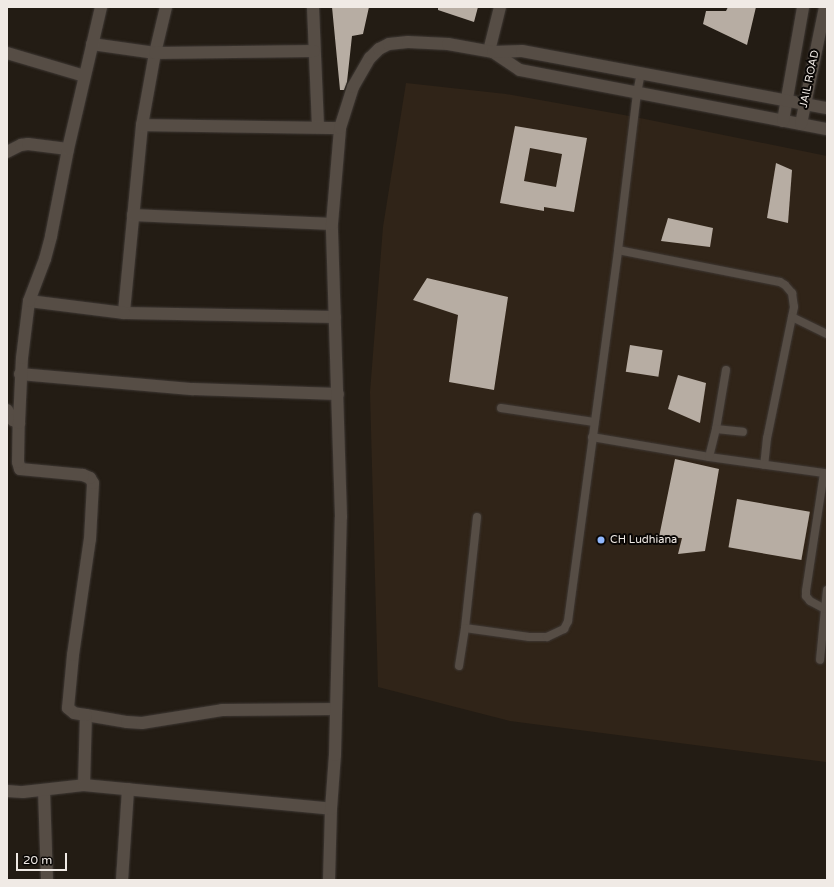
<!DOCTYPE html>
<html>
<head>
<meta charset="utf-8">
<style>
	body { margin:0 }
	#map { position:relative; width:834px; height:887px; overflow:hidden; background:#231c14; font-family:"Varela Round",sans-serif }
	div>[style] { position:absolute }
	.built>* { inset:0; background:#302418 }
	.building>* { inset:0; background:#b7ada3; transform-origin:0 0 }
	.roads { filter:drop-shadow(0 0 1px #3e3834) drop-shadow(0 0 1px #3e3834) }
	.lane>* { height:8px; margin:-4px; padding:0 4px; transform-origin:4px; border-radius:4px; background:#564d45 }
	.street>* { height:12px; margin:-6px; padding:0 6px; transform-origin:6px; border-radius:6px; background:#564d45 }
	.secondary>* { height:12px; margin:-6px; padding:0 6px; transform-origin:6px; border-radius:6px; background:#564d45 }
	.dots>* { width:11px; height:11px; translate:-50% -50%; box-sizing:border-box; border:2px solid #0a0705; border-radius:50% }
	span { translate:-50% -50%; white-space:nowrap; text-align:center; line-height:1.15; -webkit-text-stroke:4px #0a0705; paint-order:stroke }
	.street-label { font-size:11px; color:#f0eae5 }
	.poi-label { font-size:11px; color:#f0eae5 }
	.left { translate:0 -50%; text-align:left }
	.frame { position:absolute; inset:0; border:8px solid #f0eae5; pointer-events:none }
	.scale { position:absolute; left:16px; top:853px; width:51px; height:18px; box-sizing:border-box; border:2px solid #f0eae5; border-top:0; padding-left:5px; font-size:12px; line-height:14px; white-space:nowrap; color:#f0eae5; -webkit-text-stroke:3px #0a0705; paint-order:stroke }
</style>
</head>
<body>
<div id="map">
	<div class="built">
		<i style="clip-path:polygon(406px 83px,506px 94px,635px 117px,827px 156px,826px 762px,510px 721px,378px 687px,370px 392px,383px 227px)"></i>
	</div>
	<div class="building">
		<i style="clip-path:polygon(332px 7px,369px 7px,363px 34px,352px 36px,347px 82px,344px 90px,340px 90px)"></i>
		<i style="clip-path:polygon(438px 7px,478px 7px,474px 22px,438px 10px)"></i>
		<i style="clip-path:polygon(728px 7px,756px 7px,747px 45px,703px 24px,706px 11px,726px 11px)"></i>
		<i style="clip-path:polygon(evenodd,515px 126px,587px 138px,574px 212px,544px 207px,544px 211px,500px 203px,515px 126px,530px 148px,562px 154px,556px 187px,524px 181px,530px 148px)"></i>
		<i style="clip-path:polygon(776px 163px,792px 170px,788px 223px,767px 218px)"></i>
		<i style="clip-path:polygon(668px 218px,713px 228px,710px 247px,661px 241px)"></i>
		<i style="clip-path:polygon(427px 278px,508px 297px,494px 390px,449px 382px,458px 315px,413px 300px)"></i>
		<i style="left:630px;top:345px;width:33px;height:27px;rotate:9deg"></i>
		<i style="clip-path:polygon(678px 375px,706px 383px,700px 423px,668px 409px)"></i>
		<i style="clip-path:polygon(675px 459px,719px 469px,705px 551px,678px 554px,682px 538px,659px 537px)"></i>
		<i style="left:737px;top:499px;width:74px;height:49px;rotate:10deg"></i>
	</div>
	<div class="roads">
		<div class="lane">
			<i style="left:618px;top:250px;width:165px;rotate:11.2deg"></i>
			<i style="left:780px;top:282px;width:6px;rotate:31deg"></i>
			<i style="left:785px;top:285px;width:11px;rotate:49deg"></i>
			<i style="left:792px;top:293px;width:14px;rotate:82deg"></i>
			<i style="left:794px;top:307px;width:134px;rotate:101.6deg"></i>
			<i style="left:767px;top:438px;width:27px;rotate:96deg"></i>
			<i style="left:792px;top:317px;width:39px;rotate:26deg"></i>
			<i style="left:726px;top:370px;width:60px;rotate:99.6deg"></i>
			<i style="left:716px;top:429px;width:27px;rotate:6deg"></i>
			<i style="left:501px;top:408px;width:94px;rotate:8.6deg"></i>
			<i style="left:592px;top:437px;width:119px;rotate:9.7deg"></i>
			<i style="left:709px;top:457px;width:116px;rotate:7.9deg"></i>
			<i style="left:824px;top:473px;width:119px;rotate:98.7deg"></i>
			<i style="left:806px;top:591px;width:5px;rotate:90deg"></i>
			<i style="left:806px;top:596px;width:6px;rotate:51deg"></i>
			<i style="left:810px;top:601px;width:17px;rotate:28deg"></i>
			<i style="left:825px;top:609px;width:51px;rotate:95.6deg"></i>
			<i style="left:709px;top:457px;width:29px;rotate:-76deg"></i>
			<i style="left:477px;top:517px;width:112px;rotate:96.2deg"></i>
			<i style="left:465px;top:628px;width:65px;rotate:8deg"></i>
			<i style="left:529px;top:637px;width:18px"></i>
			<i style="left:547px;top:637px;width:19px;rotate:-25deg"></i>
			<i style="left:564px;top:629px;width:9px;rotate:-63deg"></i>
			<i style="left:568px;top:621px;width:374px;rotate:-82.3deg"></i>
			<i style="left:618px;top:250px;width:158px;rotate:-83.1deg"></i>
			<i style="left:637px;top:93px;width:20px;rotate:-79deg"></i>
			<i style="left:825px;top:609px;width:19px;rotate:-84deg"></i>
			<i style="left:459px;top:666px;width:38px;rotate:-81deg"></i>
		</div>
		<div class="street">
			<i style="left:166px;top:7px;width:47px;rotate:103.4deg"></i>
			<i style="left:155px;top:53px;width:73px;rotate:100.2deg"></i>
			<i style="left:142px;top:125px;width:189px;rotate:95.5deg"></i>
			<i style="left:124px;top:313px;width:211px;rotate:1.1deg"></i>
			<i style="left:313px;top:7px;width:120px;rotate:87.6deg"></i>
			<i style="left:92px;top:44px;width:64px;rotate:8.1deg"></i>
			<i style="left:155px;top:53px;width:159px;rotate:-0.7deg"></i>
			<i style="left:489px;top:51px;width:45px;rotate:-76deg"></i>
			<i style="left:7px;top:53px;width:80px;rotate:16.6deg"></i>
			<i style="left:142px;top:125px;width:198px;rotate:0.9deg"></i>
			<i style="left:7px;top:152px;width:16px;rotate:-27deg"></i>
			<i style="left:21px;top:145px;width:7px;rotate:-8deg"></i>
			<i style="left:28px;top:144px;width:40px;rotate:7.1deg"></i>
			<i style="left:133px;top:215px;width:199px;rotate:2.6deg"></i>
			<i style="left:29px;top:301px;width:96px;rotate:7.2deg"></i>
			<i style="left:20px;top:374px;width:174px;rotate:5deg"></i>
			<i style="left:193px;top:389px;width:145px;rotate:2deg"></i>
			<i style="left:7px;top:410px;width:12px;rotate:59deg"></i>
			<i style="left:13px;top:420px;width:7px;rotate:27deg"></i>
			<i style="left:86px;top:715px;width:42px;rotate:9.7deg"></i>
			<i style="left:127px;top:722px;width:15px;rotate:4deg"></i>
			<i style="left:142px;top:723px;width:81px;rotate:-9.2deg"></i>
			<i style="left:222px;top:710px;width:114px;rotate:-0.5deg"></i>
			<i style="left:84px;top:785px;width:70px;rotate:-88.4deg"></i>
			<i style="left:86px;top:715px;width:12px;rotate:-171deg"></i>
			<i style="left:74px;top:713px;width:8px;rotate:-140deg"></i>
			<i style="left:68px;top:708px;width:53px;rotate:-84.6deg"></i>
			<i style="left:73px;top:655px;width:117px;rotate:-81.7deg"></i>
			<i style="left:90px;top:539px;width:56px;rotate:-86.9deg"></i>
			<i style="left:93px;top:483px;width:6px;rotate:-121deg"></i>
			<i style="left:90px;top:478px;width:8px;rotate:-157deg"></i>
			<i style="left:83px;top:475px;width:63px;rotate:-174.6deg"></i>
			<i style="left:20px;top:469px;width:7px;rotate:-106deg"></i>
			<i style="left:18px;top:462px;width:39px;rotate:-89deg"></i>
			<i style="left:19px;top:423px;width:65px;rotate:-87.4deg"></i>
			<i style="left:22px;top:358px;width:57px;rotate:-83deg"></i>
			<i style="left:29px;top:301px;width:45px;rotate:-69.1deg"></i>
			<i style="left:45px;top:259px;width:24px;rotate:-75deg"></i>
			<i style="left:51px;top:236px;width:89px;rotate:-78.9deg"></i>
			<i style="left:68px;top:149px;width:146px;rotate:-76.9deg"></i>
			<i style="left:44px;top:790px;width:90px;rotate:88.1deg"></i>
			<i style="left:7px;top:791px;width:16px;rotate:4deg"></i>
			<i style="left:23px;top:792px;width:61px;rotate:-6.5deg"></i>
			<i style="left:84px;top:785px;width:248px;rotate:5.5deg"></i>
			<i style="left:122px;top:880px;width:91px;rotate:-86.2deg"></i>
		</div>
		<div class="secondary">
			<i style="left:493px;top:52px;width:32px;rotate:34deg"></i>
			<i style="left:520px;top:70px;width:313px;rotate:10.9deg"></i>
			<i style="left:783px;top:121px;width:116px;rotate:-80deg"></i>
			<i style="left:801px;top:124px;width:119px;rotate:-78.4deg"></i>
			<i style="left:329px;top:880px;width:71px;rotate:-88.4deg"></i>
			<i style="left:331px;top:809px;width:54px;rotate:-85.8deg"></i>
			<i style="left:335px;top:755px;width:238px;rotate:-88.6deg"></i>
			<i style="left:341px;top:517px;width:293px;rotate:-91.8deg"></i>
			<i style="left:332px;top:224px;width:96px;rotate:-85.2deg"></i>
			<i style="left:340px;top:128px;width:43px;rotate:-72.4deg"></i>
			<i style="left:353px;top:87px;width:34px;rotate:-60deg"></i>
			<i style="left:370px;top:58px;width:13px;rotate:-45deg"></i>
			<i style="left:379px;top:49px;width:11px;rotate:-27deg"></i>
			<i style="left:389px;top:44px;width:19px;rotate:-6deg"></i>
			<i style="left:408px;top:42px;width:40px;rotate:2.9deg"></i>
			<i style="left:448px;top:44px;width:46px;rotate:10.1deg"></i>
			<i style="left:493px;top:52px;width:29px;rotate:-2deg"></i>
			<i style="left:522px;top:51px;width:310px;rotate:10.6deg"></i>
		</div>
	</div>
	<div class="dots">
		<i style="left:601px;top:540px;background:#91b8fd"></i>
	</div>
	<div class="street-label">
		<span style="left:810px;top:79px;rotate:-78deg">JAIL ROAD</span>
	</div>
	<div class="poi-label">
		<span class="left" style="left:610px;top:540px">CH Ludhiana</span>
	</div>
	<div class="frame"></div>
	<div class="scale">20 m</div>
</div>
</body>
</html>
